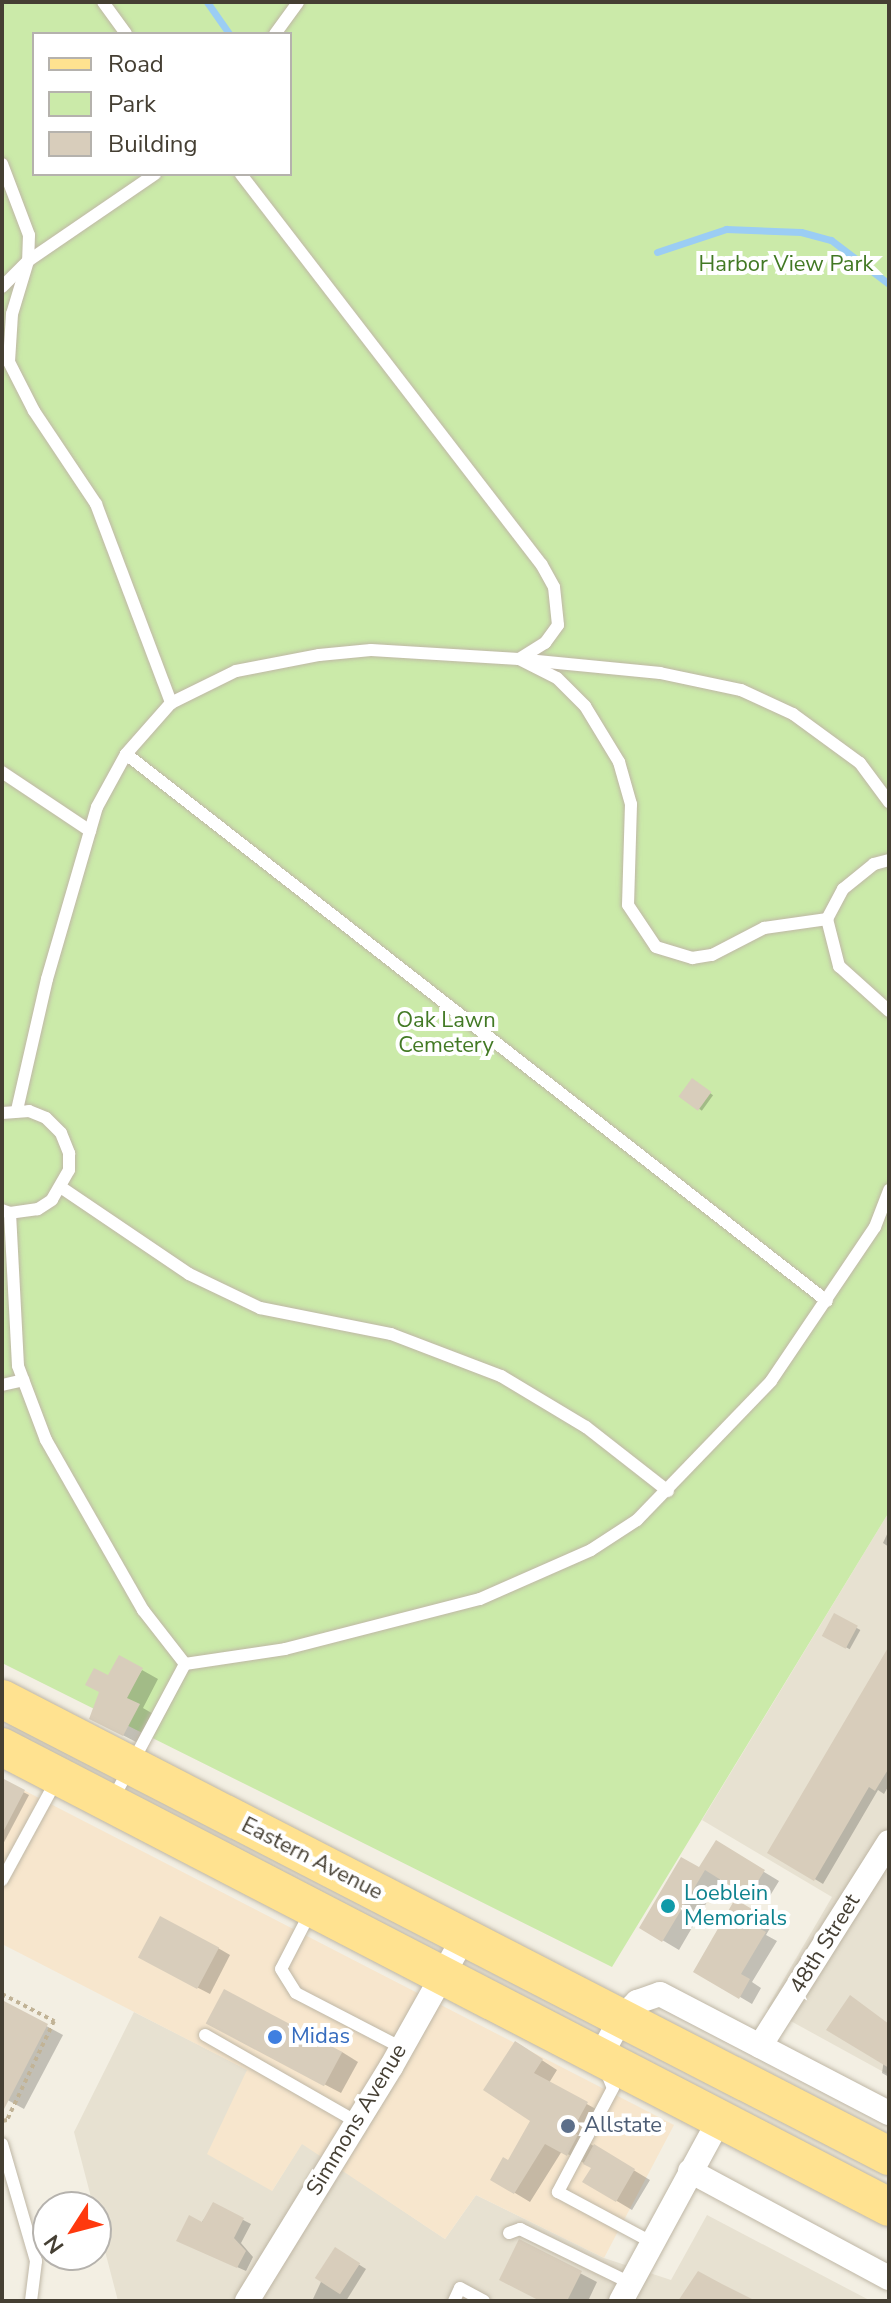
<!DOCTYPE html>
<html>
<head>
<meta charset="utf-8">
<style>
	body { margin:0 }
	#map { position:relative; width:891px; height:2303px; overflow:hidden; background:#f3efe3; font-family:"Nunito Sans",sans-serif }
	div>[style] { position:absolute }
	.residential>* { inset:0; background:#e7e1d1 }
	.commercial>* { inset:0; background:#f7e6cd }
	.green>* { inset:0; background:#cbeaa9 }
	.shadow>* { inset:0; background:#0003; transform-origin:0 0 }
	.stream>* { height:7px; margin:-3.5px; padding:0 3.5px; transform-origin:3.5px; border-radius:3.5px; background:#9bcdf4 }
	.building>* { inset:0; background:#d8cdbb; transform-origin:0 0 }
	.path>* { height:4px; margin-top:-2px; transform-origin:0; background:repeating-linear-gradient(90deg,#c1b396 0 4px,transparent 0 8px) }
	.roads { filter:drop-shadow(0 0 2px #bfb7a6) drop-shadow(0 0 2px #bfb7a6) }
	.service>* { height:12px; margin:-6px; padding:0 6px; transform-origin:6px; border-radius:6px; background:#fff }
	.minor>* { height:24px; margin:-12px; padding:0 12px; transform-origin:12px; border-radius:12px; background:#fff }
	.primary>* { height:38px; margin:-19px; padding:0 19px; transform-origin:19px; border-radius:19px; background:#ffe290 }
	.dots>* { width:22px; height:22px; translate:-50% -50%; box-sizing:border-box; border:4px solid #fff; border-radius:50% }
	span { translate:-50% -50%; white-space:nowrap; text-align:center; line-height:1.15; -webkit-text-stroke:8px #fff; paint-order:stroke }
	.park-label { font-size:22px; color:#427924 }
	.street-label { font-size:22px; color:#453f33 }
	.culture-label { font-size:22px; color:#0d838f }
	.left { translate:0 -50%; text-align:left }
	.shop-label { font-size:22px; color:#366cbe }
	.service-label { font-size:22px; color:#4e5e75 }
	.frame { position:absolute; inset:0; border:4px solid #453f33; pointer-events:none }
	.legend { position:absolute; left:32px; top:32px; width:260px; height:144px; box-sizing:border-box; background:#fff; border:2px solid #b5b2ad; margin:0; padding:10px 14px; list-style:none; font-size:24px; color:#453f33 }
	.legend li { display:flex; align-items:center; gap:16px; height:40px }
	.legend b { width:40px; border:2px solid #b5b2ad }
	.north { position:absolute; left:32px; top:2191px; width:80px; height:80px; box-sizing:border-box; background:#fff; border:2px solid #b5b2ad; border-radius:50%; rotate:234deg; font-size:22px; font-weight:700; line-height:32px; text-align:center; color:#453f33 }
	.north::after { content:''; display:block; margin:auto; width:28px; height:36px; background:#ff390e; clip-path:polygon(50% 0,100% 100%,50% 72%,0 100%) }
</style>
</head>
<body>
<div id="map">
	<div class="residential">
		<i style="clip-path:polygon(889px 1512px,889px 2075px,767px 2008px,832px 1897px,702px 1820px)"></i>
		<i style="clip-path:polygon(134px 2012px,248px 2070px,272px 2191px,302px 2143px,445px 2239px,476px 2195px,604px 2258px,671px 2280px,707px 2215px,871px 2301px,118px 2301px,74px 2132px)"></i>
	</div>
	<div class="commercial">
		<i style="clip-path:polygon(2px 1779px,674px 2125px,604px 2258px,476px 2195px,445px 2239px,302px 2144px,272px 2191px,207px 2154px,247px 2070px,2px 1944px)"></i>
	</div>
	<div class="green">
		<i style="clip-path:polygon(evenodd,2px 2px,889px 2px,889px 1512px,612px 1967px,2px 1663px,2px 2px,34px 34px,290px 34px,290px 174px,34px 174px,34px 34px)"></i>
	</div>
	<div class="shadow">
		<i style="left:692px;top:1080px;width:26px;height:19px;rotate:36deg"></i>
		<i style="clip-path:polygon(889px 1530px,889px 1547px,883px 1543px)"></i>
		<i style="left:835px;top:1616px;width:29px;height:22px;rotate:29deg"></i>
		<i style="clip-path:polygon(889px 1650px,889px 1785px,884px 1794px,878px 1790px,823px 1884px,770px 1852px)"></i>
		<i style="clip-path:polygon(142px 1670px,158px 1679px,143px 1708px,155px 1715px,140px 1744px,107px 1727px)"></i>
		<i style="clip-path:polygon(2px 1781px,29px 1795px,2px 1846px)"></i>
		<i style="clip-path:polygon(716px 1843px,779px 1881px,765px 1904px,721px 1878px,679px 1950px,642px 1928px,700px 1870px)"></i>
		<i style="clip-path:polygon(736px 1902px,773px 1923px,766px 1935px,777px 1941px,752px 1982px,761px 1988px,752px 2004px,696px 1971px)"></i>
		<i style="clip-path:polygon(218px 1948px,230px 1955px,210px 1994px,152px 1964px)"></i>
		<i style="clip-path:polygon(2px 2002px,63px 2035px,24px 2109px,2px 2097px)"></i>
		<i style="clip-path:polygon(889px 2025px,889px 2077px,882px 2073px)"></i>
		<i style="clip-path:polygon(225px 2032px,342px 2052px,358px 2062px,341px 2093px)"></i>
		<i style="clip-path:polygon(531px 2053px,557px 2070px,549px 2083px,603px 2113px,587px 2142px,650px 2180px,632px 2210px,585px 2182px,593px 2168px,562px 2151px,530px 2202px,492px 2179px,509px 2163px,533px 2120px)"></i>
		<i style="clip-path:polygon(214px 2205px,251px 2224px,241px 2243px,253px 2257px,246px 2271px,186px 2244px)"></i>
		<i style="clip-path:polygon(520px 2242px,597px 2282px,588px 2301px,542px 2301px)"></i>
		<i style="clip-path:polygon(336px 2250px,366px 2269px,346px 2301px,312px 2301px)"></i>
	</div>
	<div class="stream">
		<i style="left:207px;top:2px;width:39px;rotate:55deg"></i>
		<i style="left:657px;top:252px;width:73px;rotate:-18.4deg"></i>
		<i style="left:726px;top:229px;width:75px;rotate:2.3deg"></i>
		<i style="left:801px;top:232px;width:31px;rotate:15deg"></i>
		<i style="left:831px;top:240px;width:73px;rotate:37.2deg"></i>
	</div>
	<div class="building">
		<i style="left:692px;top:1078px;width:24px;height:23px;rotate:36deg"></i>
		<i style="left:834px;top:1613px;width:27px;height:26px;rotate:28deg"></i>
		<i style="clip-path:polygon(889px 1646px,889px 1768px,875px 1791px,869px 1787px,814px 1881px,767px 1853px)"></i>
		<i style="clip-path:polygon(119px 1655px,143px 1668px,127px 1698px,140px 1704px,123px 1736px,89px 1719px,99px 1692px,85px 1685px,94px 1668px,108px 1675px)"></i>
		<i style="clip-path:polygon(2px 1778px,25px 1790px,2px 1834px)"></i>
		<i style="clip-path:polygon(716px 1840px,765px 1870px,748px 1897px,705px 1870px,662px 1942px,639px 1928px,681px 1857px,699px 1867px)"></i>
		<i style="clip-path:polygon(735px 1899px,762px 1915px,755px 1926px,766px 1932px,741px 1974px,750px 1979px,739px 1999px,693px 1972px)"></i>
		<i style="left:160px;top:1916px;width:67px;height:47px;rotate:28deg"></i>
		<i style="left:224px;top:1989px;width:134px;height:39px;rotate:28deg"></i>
		<i style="clip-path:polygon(850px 1995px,889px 2024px,889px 2068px,826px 2030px)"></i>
		<i style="clip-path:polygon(2px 2000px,48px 2024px,2px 2113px)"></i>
		<i style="clip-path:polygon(515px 2041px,543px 2059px,534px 2073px,588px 2102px,572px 2131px,578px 2135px,567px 2156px,545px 2144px,514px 2194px,490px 2180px,503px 2157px,508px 2160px,530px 2121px,483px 2090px)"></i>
		<i style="clip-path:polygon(594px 2144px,635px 2169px,616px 2202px,582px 2182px,591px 2168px,583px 2164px)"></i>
		<i style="clip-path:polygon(213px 2202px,244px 2218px,234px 2238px,246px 2251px,237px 2268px,176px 2241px,189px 2215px,202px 2222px)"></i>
		<i style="clip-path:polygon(519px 2239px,582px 2271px,567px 2301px,540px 2301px,499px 2280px)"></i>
		<i style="left:335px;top:2247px;width:30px;height:37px;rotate:33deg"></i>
		<i style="clip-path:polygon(698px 2271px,722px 2284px,756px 2301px,678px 2301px)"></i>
	</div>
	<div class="path">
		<i style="left:2px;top:1994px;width:59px;rotate:27.4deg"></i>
		<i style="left:54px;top:2021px;width:110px;rotate:115.4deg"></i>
		<i style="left:7px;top:2120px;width:5px;rotate:169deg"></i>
	</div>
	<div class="roads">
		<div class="service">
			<i style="left:103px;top:2px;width:39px;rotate:54deg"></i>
			<i style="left:275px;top:34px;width:39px;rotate:-54deg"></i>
			<i style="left:2px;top:164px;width:76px;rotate:69.2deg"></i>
			<i style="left:29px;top:235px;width:26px;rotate:92deg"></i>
			<i style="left:28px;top:261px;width:55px;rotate:106.8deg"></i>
			<i style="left:12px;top:314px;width:48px;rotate:93.6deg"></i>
			<i style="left:9px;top:362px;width:55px;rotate:63deg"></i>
			<i style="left:34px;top:411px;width:112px;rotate:56.3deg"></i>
			<i style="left:96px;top:504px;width:213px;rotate:69.3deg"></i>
			<i style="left:2px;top:287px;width:37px;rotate:-45deg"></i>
			<i style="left:28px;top:261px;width:154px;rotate:-34.4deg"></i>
			<i style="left:519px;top:659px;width:42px;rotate:26.6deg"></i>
			<i style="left:557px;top:678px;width:40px;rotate:45deg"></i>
			<i style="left:585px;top:706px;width:66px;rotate:58.7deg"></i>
			<i style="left:619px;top:762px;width:44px;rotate:74.1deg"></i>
			<i style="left:631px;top:804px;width:101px;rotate:91.7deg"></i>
			<i style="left:628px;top:905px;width:50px;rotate:56.3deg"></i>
			<i style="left:656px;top:947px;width:38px;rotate:17deg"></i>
			<i style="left:692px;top:958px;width:20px;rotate:-9deg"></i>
			<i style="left:712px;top:955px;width:59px;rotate:-27.4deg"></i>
			<i style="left:764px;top:928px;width:64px;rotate:-8.1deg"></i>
			<i style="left:527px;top:660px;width:134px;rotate:5.6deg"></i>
			<i style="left:660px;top:673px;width:83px;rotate:11.9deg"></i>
			<i style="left:741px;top:690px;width:57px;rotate:24.8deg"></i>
			<i style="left:793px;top:714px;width:83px;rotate:36.2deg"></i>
			<i style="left:860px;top:763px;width:49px;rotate:53.4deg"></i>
			<i style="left:126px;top:754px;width:889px;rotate:37.97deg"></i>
			<i style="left:2px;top:772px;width:106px;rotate:33.8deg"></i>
			<i style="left:889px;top:860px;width:16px;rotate:165deg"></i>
			<i style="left:874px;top:864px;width:40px;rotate:141deg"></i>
			<i style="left:843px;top:889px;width:34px;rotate:118deg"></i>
			<i style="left:827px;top:919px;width:49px;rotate:75.7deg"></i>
			<i style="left:839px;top:966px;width:67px;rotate:42deg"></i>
			<i style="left:17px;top:1110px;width:134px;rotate:-77.1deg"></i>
			<i style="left:47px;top:979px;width:179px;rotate:-73.8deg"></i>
			<i style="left:97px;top:807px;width:60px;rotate:-61.3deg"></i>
			<i style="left:126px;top:754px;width:68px;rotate:-48.6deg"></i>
			<i style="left:171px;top:703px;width:72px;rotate:-26.2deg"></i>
			<i style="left:236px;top:671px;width:85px;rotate:-10.9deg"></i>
			<i style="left:319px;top:655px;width:52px;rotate:-5.5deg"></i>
			<i style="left:371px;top:650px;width:148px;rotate:3.5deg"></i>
			<i style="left:519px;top:659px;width:31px;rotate:-32deg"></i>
			<i style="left:545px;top:643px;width:22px;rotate:-54deg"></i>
			<i style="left:558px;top:625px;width:38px;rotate:-96deg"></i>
			<i style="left:554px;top:587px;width:26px;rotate:-119deg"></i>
			<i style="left:541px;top:564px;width:492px;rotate:-127.6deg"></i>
			<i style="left:2px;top:1113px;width:27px;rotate:-4deg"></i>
			<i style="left:29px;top:1111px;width:18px;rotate:22deg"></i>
			<i style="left:46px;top:1118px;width:21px;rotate:45deg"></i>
			<i style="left:61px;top:1133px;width:22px;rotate:68deg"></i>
			<i style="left:69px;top:1153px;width:17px;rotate:90deg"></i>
			<i style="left:69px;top:1170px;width:34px;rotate:120deg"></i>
			<i style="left:52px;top:1200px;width:17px;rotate:147deg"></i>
			<i style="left:38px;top:1209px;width:28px;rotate:172deg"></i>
			<i style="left:62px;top:1188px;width:153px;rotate:34.1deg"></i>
			<i style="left:189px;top:1274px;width:79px;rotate:25.6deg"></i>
			<i style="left:260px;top:1308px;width:134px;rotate:11.2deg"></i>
			<i style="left:391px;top:1334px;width:118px;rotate:20.9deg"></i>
			<i style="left:501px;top:1376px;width:99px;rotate:31deg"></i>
			<i style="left:586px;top:1427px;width:104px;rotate:38deg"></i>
			<i style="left:2px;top:1210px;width:9px;rotate:21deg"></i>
			<i style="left:10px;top:1213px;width:153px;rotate:87deg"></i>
			<i style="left:18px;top:1366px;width:79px;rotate:69.3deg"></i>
			<i style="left:46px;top:1440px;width:196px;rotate:60.3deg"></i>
			<i style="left:143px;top:1610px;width:68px;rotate:52.1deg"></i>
			<i style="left:185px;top:1664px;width:155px;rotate:118.1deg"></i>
			<i style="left:2px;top:1385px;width:22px;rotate:-13deg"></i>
			<i style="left:185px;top:1664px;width:101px;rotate:-8.5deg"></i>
			<i style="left:285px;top:1649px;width:201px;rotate:-14.4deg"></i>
			<i style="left:480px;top:1599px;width:121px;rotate:-23.8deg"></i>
			<i style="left:591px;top:1550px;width:55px;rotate:-33.1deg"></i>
			<i style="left:637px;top:1520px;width:193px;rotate:-46deg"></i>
			<i style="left:771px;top:1381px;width:186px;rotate:-56deg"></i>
			<i style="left:875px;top:1227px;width:40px;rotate:-69deg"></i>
			<i style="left:2px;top:1880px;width:115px;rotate:-61.4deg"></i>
			<i style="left:311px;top:1911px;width:65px;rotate:117.3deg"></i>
			<i style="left:281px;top:1969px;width:28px;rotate:58deg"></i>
			<i style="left:296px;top:1993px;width:119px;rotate:27.4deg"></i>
			<i style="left:205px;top:2035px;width:175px;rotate:29.8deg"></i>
			<i style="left:606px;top:2071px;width:18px;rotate:68deg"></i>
			<i style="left:613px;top:2088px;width:118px;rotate:117.9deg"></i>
			<i style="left:558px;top:2192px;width:108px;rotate:28.2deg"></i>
			<i style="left:2px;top:2144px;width:122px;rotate:73.8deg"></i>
			<i style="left:36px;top:2261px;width:40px;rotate:97.1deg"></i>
			<i style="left:509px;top:2233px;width:12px;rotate:-20deg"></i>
			<i style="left:520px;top:2229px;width:123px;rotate:26.1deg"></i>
			<i style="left:454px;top:2301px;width:14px;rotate:-65deg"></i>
			<i style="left:460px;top:2288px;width:27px;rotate:28deg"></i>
		</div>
		<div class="minor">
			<i style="left:760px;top:2046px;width:241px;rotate:-57.7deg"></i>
			<i style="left:600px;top:2057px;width:44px;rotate:-61.7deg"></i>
			<i style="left:621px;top:2018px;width:23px;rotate:-45deg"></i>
			<i style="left:637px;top:2002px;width:24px;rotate:-19deg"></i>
			<i style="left:660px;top:1994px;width:258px;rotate:27.5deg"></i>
			<i style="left:690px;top:2171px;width:226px;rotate:28.3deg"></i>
			<i style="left:247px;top:2301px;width:275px;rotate:-58.4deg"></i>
			<i style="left:391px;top:2067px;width:149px;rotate:-60.7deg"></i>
			<i style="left:621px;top:2301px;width:207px;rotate:-61.5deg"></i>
		</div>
		<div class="primary">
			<i style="left:2px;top:1699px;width:998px;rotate:27.26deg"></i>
			<i style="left:2px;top:1747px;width:999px;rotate:27.41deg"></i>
		</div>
	</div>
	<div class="dots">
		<i style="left:668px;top:1906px;background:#0f9aa8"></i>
		<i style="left:275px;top:2037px;background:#3f7fe0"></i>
		<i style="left:568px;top:2126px;background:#5c6f8a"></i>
	</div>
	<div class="park-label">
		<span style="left:786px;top:265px">Harbor View Park</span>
		<span style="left:446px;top:1033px">Oak Lawn<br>Cemetery</span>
	</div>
	<div class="street-label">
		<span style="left:312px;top:1859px;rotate:27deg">Eastern Avenue</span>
		<span style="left:825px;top:1944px;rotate:-58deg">48th Street</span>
		<span style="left:357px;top:2120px;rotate:-59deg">Simmons Avenue</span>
	</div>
	<div class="culture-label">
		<span class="left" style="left:684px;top:1906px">Loeblein<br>Memorials</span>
	</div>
	<div class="shop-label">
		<span class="left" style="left:291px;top:2037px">Midas</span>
	</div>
	<div class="service-label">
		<span class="left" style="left:584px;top:2126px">Allstate</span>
	</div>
	<div class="frame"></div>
	<ul class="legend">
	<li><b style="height:10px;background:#ffe290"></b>Road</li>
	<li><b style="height:22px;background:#cbeaa9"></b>Park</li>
	<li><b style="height:22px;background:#d8cdbb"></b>Building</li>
	</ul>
	<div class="north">N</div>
</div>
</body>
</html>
